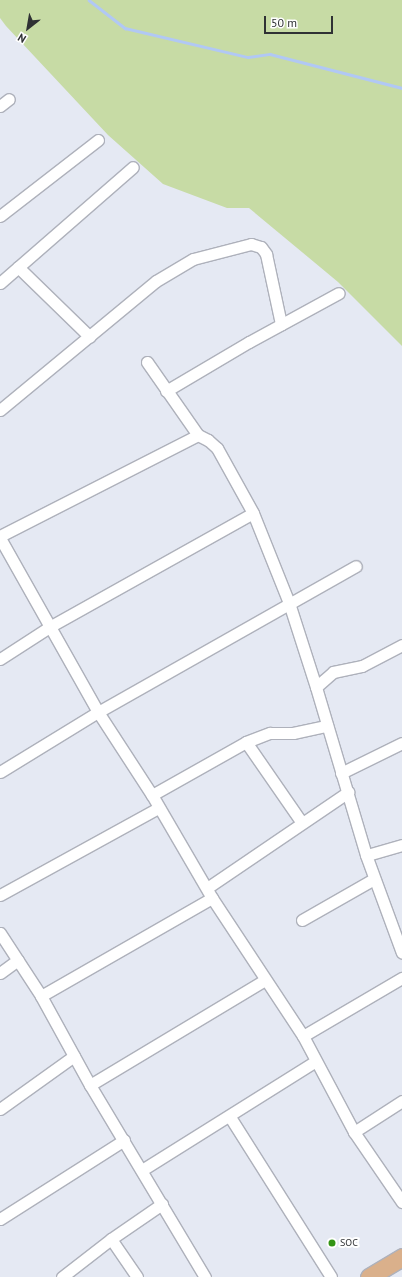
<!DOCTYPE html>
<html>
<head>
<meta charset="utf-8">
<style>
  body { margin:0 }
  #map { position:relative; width:402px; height:1277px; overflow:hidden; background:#e5e9f3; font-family:"PT Sans",sans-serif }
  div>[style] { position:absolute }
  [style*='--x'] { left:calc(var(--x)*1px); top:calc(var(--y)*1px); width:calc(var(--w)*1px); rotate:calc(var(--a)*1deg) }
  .green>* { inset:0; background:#c7dba5 }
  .stream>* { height:2.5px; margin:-1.25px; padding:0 1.25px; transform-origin:1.25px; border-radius:1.25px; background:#b1c8f4 }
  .roads { filter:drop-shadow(1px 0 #aeb1bb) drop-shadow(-1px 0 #aeb1bb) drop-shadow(0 1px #aeb1bb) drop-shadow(0 -1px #aeb1bb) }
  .minor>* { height:11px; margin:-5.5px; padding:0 5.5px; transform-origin:5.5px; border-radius:5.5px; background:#fff }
  .primary>* { height:17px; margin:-8.5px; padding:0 8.5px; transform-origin:8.5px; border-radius:8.5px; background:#dab08b }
  .dots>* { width:11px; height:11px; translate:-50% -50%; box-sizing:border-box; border:2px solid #fff; border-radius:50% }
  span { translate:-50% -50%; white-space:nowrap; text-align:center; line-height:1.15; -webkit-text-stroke:4px #fff; paint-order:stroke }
  .poi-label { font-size:10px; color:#2f3134 }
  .left { translate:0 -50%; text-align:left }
  .north { position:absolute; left:8px; top:8px; width:40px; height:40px; -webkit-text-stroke:3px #fff; paint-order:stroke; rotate:211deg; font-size:11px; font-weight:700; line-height:16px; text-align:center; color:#2f3134 }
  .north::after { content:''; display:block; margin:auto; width:14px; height:18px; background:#2f3134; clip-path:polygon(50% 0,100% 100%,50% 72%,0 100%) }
  .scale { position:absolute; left:264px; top:16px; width:69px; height:18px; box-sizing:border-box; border:2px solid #2f3134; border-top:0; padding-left:5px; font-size:12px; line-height:14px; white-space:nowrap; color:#2f3134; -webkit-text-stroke:3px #fff; paint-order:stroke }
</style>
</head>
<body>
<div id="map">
  <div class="green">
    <div style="clip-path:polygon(0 0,402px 0,402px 346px,338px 282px,249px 208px,227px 208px,163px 184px,108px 135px,6px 26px,0 18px)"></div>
  </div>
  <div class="stream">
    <div style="--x:89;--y:0;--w:46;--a:37.9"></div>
    <div style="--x:125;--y:28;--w:126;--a:13.3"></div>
    <div style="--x:248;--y:57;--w:22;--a:-8"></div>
    <div style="--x:270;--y:54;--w:136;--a:14.4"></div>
  </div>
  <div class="roads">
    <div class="minor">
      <div style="--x:0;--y:106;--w:11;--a:-38"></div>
      <div style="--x:0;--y:216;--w:124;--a:-37.8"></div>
      <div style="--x:18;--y:267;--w:100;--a:44.2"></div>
      <div style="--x:0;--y:283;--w:176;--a:-41.1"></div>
      <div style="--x:147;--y:362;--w:89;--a:55.1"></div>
      <div style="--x:166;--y:391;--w:96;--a:-30.6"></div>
      <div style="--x:249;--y:342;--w:102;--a:-28.6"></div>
      <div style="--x:0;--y:410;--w:202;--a:-39.6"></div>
      <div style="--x:156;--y:281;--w:43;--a:-30.7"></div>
      <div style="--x:193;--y:259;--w:60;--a:-14.5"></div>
      <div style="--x:251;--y:244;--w:10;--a:17"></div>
      <div style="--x:261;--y:247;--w:9;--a:54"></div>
      <div style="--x:266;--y:254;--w:72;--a:77.9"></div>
      <div style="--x:0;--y:536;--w:222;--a:-27"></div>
      <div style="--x:198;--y:435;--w:11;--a:27"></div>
      <div style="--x:208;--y:440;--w:12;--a:42"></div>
      <div style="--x:217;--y:448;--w:74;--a:61"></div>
      <div style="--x:253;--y:513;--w:97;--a:68.2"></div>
      <div style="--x:289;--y:603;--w:88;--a:72.2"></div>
      <div style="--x:0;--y:538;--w:200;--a:60.6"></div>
      <div style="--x:98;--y:712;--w:99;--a:57"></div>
      <div style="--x:152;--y:795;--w:119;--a:59.8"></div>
      <div style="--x:212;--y:898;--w:165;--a:56.6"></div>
      <div style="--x:303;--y:1036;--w:109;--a:62"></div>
      <div style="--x:354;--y:1132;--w:85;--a:55.6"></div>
      <div style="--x:0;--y:659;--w:61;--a:-32.9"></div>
      <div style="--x:51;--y:626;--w:231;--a:-29.2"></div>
      <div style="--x:246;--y:742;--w:98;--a:55.3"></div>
      <div style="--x:0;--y:772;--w:115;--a:-31.5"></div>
      <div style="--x:98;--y:712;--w:296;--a:-29.5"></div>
      <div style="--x:341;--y:773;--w:68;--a:-26.2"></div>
      <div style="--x:152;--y:795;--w:108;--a:-29.4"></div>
      <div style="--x:246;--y:742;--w:26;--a:-21"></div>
      <div style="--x:270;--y:733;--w:23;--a:0"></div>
      <div style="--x:293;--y:733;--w:35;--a:-12"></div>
      <div style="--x:402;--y:845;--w:37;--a:164"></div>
      <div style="--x:366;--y:855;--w:104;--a:69.8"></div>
      <div style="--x:366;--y:855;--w:175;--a:-106.6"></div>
      <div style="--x:316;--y:687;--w:23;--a:-41"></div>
      <div style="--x:333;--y:672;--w:30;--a:-12"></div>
      <div style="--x:362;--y:666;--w:45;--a:-27.7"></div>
      <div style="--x:207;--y:888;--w:171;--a:-34.2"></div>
      <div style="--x:0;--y:895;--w:180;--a:-28.8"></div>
      <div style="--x:302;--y:920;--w:83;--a:-29.7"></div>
      <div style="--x:0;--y:933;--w:75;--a:56.9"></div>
      <div style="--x:41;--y:996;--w:102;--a:61.2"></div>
      <div style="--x:90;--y:1085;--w:224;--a:59.1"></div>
      <div style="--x:0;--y:973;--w:22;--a:-36"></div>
      <div style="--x:41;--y:996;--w:197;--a:-29.8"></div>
      <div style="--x:303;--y:1036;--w:115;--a:-30.4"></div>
      <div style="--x:90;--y:1085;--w:204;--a:-31"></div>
      <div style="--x:0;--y:1109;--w:91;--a:-35.6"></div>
      <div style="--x:230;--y:1117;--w:189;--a:57.7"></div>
      <div style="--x:354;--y:1132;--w:57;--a:-32.9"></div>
      <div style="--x:142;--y:1170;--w:205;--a:-32.1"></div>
      <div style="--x:0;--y:1219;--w:147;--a:-32.5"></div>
      <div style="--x:111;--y:1239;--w:62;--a:-34.5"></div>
      <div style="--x:62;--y:1277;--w:62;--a:-37.8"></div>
      <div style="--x:111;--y:1239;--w:46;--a:55.6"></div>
    </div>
    <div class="primary">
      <div style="--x:369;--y:1277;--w:39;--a:-31"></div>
    </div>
  </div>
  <div class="dots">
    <div style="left:332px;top:1243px;background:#339414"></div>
  </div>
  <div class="poi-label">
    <span class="left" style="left:340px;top:1243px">SOC</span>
  </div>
  <div class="north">N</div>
  <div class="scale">50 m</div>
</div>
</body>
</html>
